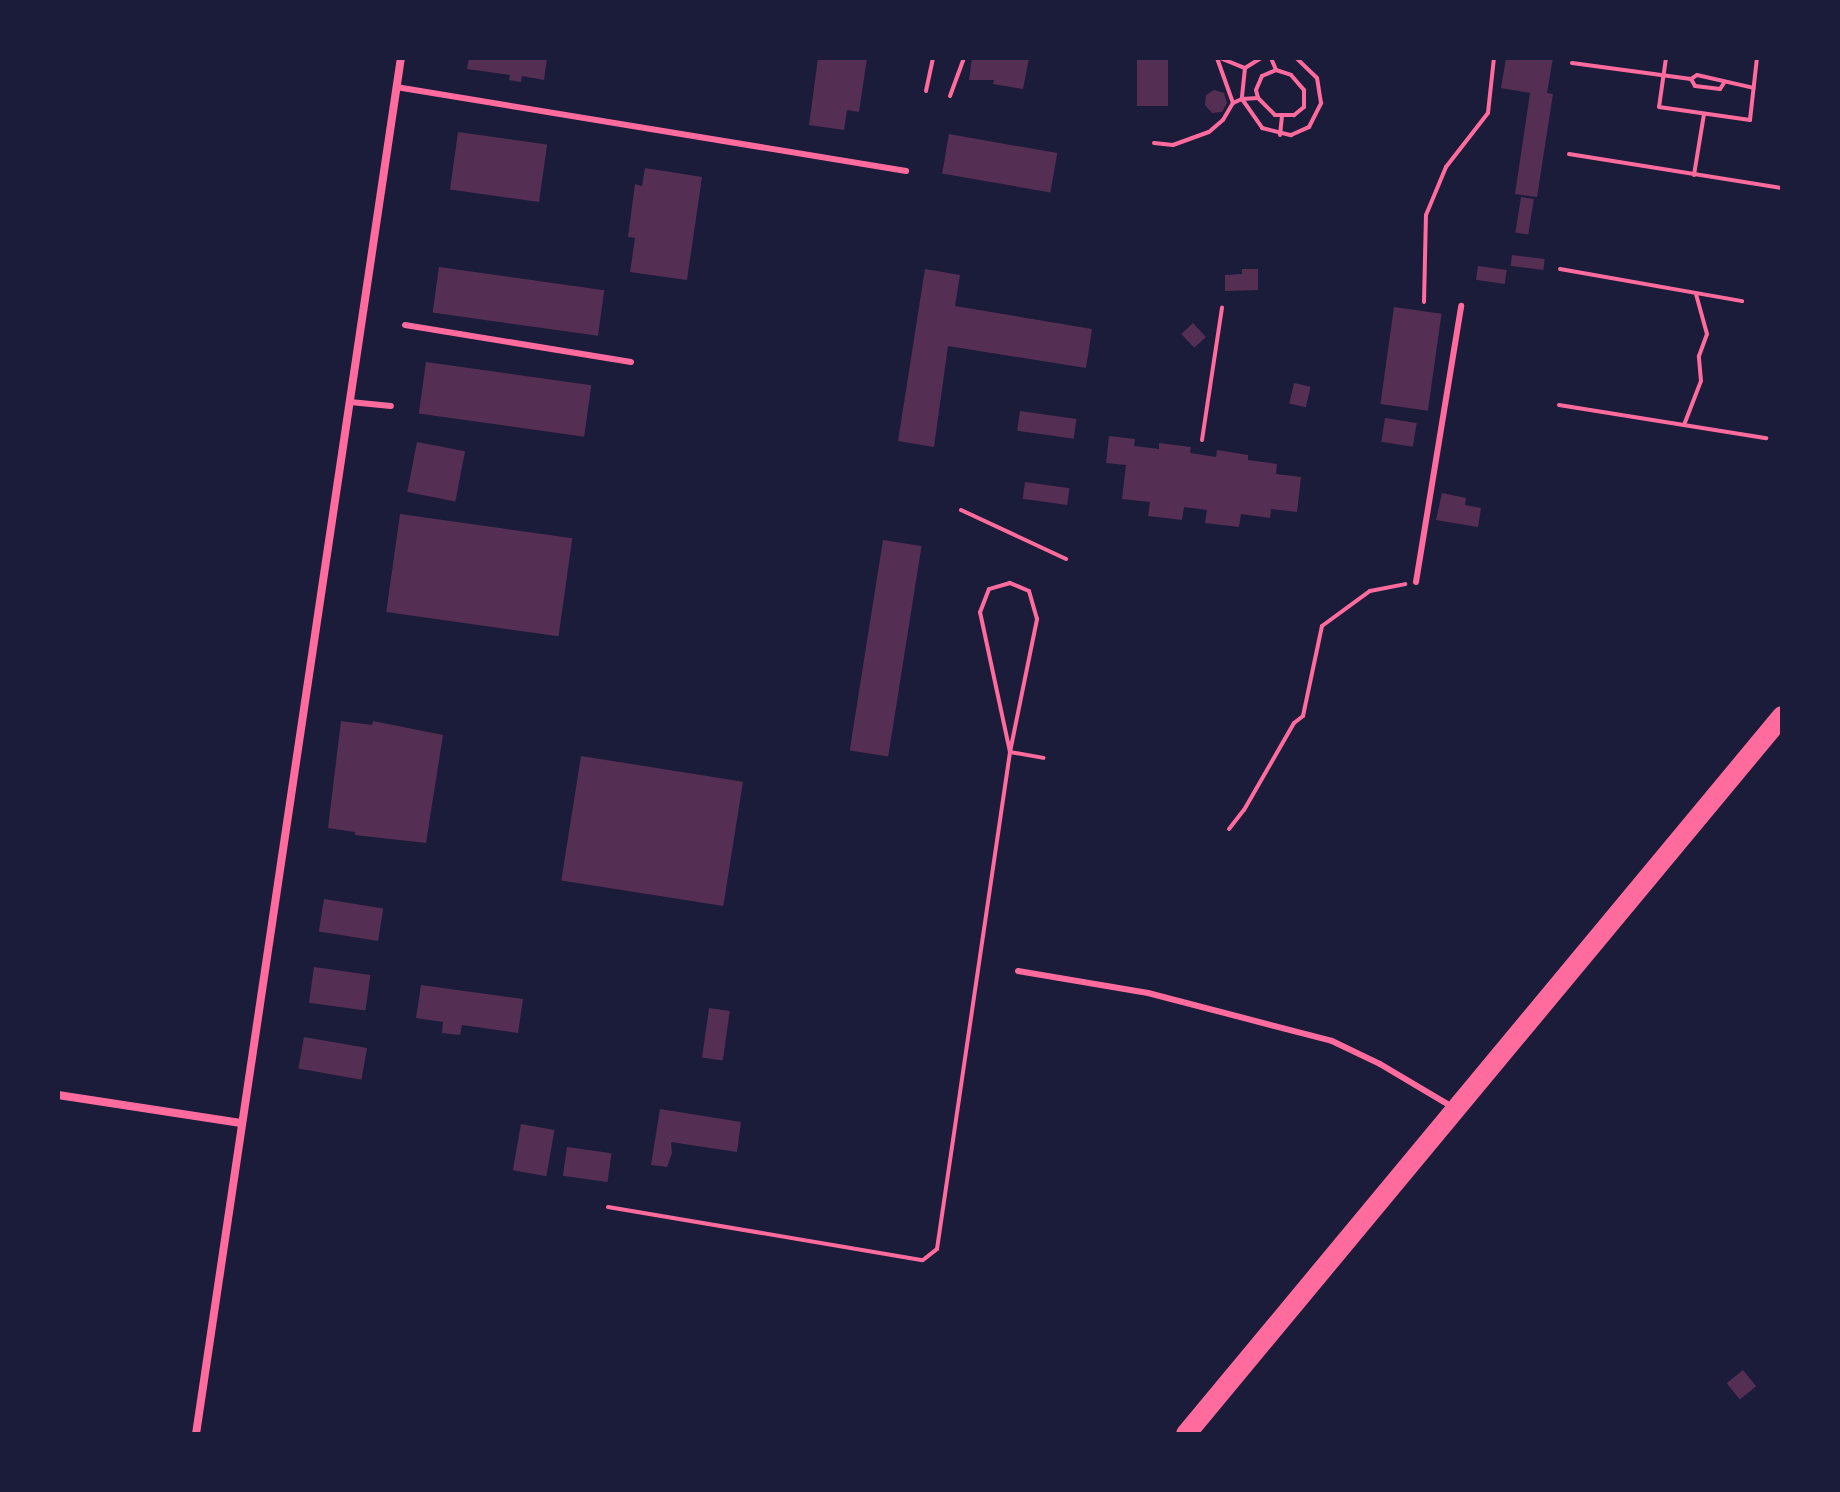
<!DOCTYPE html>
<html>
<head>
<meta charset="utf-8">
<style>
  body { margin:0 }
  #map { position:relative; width:1840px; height:1492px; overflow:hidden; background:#1b1b3a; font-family:"PT Sans Narrow",sans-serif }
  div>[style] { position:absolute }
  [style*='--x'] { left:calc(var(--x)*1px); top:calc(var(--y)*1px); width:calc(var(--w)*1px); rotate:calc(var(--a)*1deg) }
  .building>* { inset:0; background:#542f53; transform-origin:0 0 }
  .path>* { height:4px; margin:-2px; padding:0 2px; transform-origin:2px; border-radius:2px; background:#ff6b9d }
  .service>* { height:6px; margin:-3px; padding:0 3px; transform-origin:3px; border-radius:3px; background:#ff6b9d }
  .minor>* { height:8px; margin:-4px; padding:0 4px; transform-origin:4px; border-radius:4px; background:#ff6b9d }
  .primary>* { height:20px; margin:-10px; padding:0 10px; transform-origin:10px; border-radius:10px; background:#ff6b9d }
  span { translate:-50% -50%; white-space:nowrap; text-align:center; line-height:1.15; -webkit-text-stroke:6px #1b1b3a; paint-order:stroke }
  .frame { position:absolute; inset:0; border:60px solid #1b1b3a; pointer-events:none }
</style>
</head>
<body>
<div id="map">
  <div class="building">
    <div style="clip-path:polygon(469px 58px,547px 58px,544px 80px,522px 76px,521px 82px,509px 80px,510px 75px,467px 69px)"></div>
    <div style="clip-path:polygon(818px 58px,867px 58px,859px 112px,847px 110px,844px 130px,809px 125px)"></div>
    <div style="clip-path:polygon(972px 58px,1029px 58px,1023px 89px,993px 84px,994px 80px,969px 80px)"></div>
    <div style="left:1137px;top:58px;width:31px;height:48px"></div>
    <div style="clip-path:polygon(1506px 58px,1553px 58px,1547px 93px,1553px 94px,1537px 197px,1515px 194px,1530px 93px,1501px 88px)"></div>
    <div style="clip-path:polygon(1214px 90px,1224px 93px,1227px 103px,1222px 112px,1212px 113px,1205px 105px,1206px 95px)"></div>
    <div style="left:458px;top:132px;width:90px;height:58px;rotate:8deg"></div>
    <div style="left:949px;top:134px;width:110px;height:40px;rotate:10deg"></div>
    <div style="clip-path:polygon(645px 168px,702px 177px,687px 280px,630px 272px,635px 238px,628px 237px,635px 184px,642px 186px)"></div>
    <div style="left:1521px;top:197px;width:13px;height:36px;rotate:9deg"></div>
    <div style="left:1512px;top:255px;width:33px;height:11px;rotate:7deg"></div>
    <div style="left:1478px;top:266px;width:29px;height:14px;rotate:8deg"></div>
    <div style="left:439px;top:267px;width:167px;height:46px;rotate:8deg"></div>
    <div style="clip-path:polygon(925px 269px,960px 275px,955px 306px,1092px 329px,1086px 368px,948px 346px,934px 447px,898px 441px)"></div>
    <div style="clip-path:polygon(1242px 269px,1258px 269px,1258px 290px,1225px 291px,1225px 275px,1242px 274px)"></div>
    <div style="left:1394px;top:307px;width:48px;height:98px;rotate:8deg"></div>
    <div style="left:1193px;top:323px;width:19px;height:16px;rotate:47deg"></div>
    <div style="left:426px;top:362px;width:167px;height:52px;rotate:8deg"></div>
    <div style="left:1294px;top:383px;width:17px;height:21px;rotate:13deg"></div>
    <div style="left:1020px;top:411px;width:57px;height:20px;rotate:8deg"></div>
    <div style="left:1385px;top:418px;width:32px;height:24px;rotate:9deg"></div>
    <div style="clip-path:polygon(1109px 436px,1135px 439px,1134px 446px,1159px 449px,1159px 443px,1191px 447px,1190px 453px,1216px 457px,1217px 450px,1248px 455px,1248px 460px,1277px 464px,1276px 474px,1301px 477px,1297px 512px,1271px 509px,1270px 518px,1241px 514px,1239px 527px,1205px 523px,1207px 510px,1184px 507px,1182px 520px,1148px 516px,1150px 502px,1122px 499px,1126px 465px,1106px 463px)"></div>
    <div style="left:417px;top:442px;width:49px;height:51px;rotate:11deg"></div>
    <div style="left:1025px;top:482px;width:45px;height:17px;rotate:8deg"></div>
    <div style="clip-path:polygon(1442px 493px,1466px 498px,1465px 505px,1481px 508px,1478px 527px,1436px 520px)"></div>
    <div style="left:400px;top:514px;width:174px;height:99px;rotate:8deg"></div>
    <div style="left:883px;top:540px;width:39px;height:213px;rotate:9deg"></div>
    <div style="clip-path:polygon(341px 721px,372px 725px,373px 721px,443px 735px,426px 843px,355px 835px,355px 832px,328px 828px)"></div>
    <div style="left:581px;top:756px;width:164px;height:126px;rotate:9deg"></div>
    <div style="left:324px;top:899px;width:60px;height:33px;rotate:9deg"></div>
    <div style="left:314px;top:967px;width:57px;height:36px;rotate:8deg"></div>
    <div style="clip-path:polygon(421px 985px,523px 999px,518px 1033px,462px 1025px,460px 1035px,442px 1033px,443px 1022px,416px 1018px)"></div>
    <div style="left:709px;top:1008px;width:21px;height:50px;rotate:8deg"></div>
    <div style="left:304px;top:1037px;width:64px;height:32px;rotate:10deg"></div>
    <div style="clip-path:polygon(660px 1109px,741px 1122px,737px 1152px,671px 1142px,672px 1153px,667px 1167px,651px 1165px)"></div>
    <div style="left:521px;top:1124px;width:34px;height:47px;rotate:10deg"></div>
    <div style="left:567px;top:1147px;width:45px;height:29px;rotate:8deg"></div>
    <div style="left:1743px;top:1370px;width:21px;height:21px;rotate:51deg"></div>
  </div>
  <div class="path">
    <div style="--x:1217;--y:58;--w:48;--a:70.4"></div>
    <div style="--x:1220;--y:58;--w:27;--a:22"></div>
    <div style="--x:1245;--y:68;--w:19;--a:-32"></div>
    <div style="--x:1271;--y:58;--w:13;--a:67"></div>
    <div style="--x:1666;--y:58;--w:49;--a:98.1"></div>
    <div style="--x:1659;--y:107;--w:92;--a:8.1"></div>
    <div style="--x:1750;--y:120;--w:62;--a:-83.6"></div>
    <div style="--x:1572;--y:63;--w:120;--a:7.7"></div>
    <div style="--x:1245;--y:68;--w:31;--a:96"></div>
    <div style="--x:1242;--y:99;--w:16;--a:-4"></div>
    <div style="--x:1276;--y:70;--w:16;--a:18"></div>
    <div style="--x:1291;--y:75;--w:20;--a:49"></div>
    <div style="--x:1304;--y:90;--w:17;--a:90"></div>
    <div style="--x:1304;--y:107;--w:13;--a:141"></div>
    <div style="--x:1294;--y:115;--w:19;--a:180"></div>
    <div style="--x:1275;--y:115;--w:24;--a:-135"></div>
    <div style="--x:1258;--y:98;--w:8;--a:-104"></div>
    <div style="--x:1256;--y:90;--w:15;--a:-67"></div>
    <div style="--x:1262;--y:76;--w:15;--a:-23"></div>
    <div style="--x:1724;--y:83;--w:7;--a:124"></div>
    <div style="--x:1720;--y:89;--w:25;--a:-173"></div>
    <div style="--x:1695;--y:86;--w:8;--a:-120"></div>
    <div style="--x:1691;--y:79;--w:7;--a:-34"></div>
    <div style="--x:1697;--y:75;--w:58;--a:12.8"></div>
    <div style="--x:926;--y:91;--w:34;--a:-78"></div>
    <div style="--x:950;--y:96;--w:40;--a:-69.8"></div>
    <div style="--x:1280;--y:135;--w:20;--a:-84"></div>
    <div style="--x:1154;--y:143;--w:19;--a:6"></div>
    <div style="--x:1173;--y:145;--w:38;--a:-20"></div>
    <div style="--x:1209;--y:132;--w:18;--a:-41"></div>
    <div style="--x:1223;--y:120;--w:20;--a:-60"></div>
    <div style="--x:1233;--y:103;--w:10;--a:-24"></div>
    <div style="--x:1242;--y:99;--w:35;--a:55"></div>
    <div style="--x:1262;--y:128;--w:30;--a:14"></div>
    <div style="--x:1291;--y:135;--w:20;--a:-24"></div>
    <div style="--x:1309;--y:127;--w:27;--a:-63"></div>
    <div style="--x:1321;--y:103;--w:25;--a:-99"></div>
    <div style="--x:1317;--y:78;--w:29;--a:-136"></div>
    <div style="--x:1569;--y:154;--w:216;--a:9.1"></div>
    <div style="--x:1694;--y:175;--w:62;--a:-80.7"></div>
    <div style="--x:1560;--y:269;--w:185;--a:10"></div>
    <div style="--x:1424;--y:302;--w:87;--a:-88.7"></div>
    <div style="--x:1426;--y:215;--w:52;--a:-67.4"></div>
    <div style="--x:1446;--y:167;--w:68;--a:-52.1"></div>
    <div style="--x:1488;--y:113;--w:55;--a:-83.8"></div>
    <div style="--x:1559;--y:405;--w:210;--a:9.1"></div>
    <div style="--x:1684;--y:425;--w:47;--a:-68.9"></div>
    <div style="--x:1701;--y:381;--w:25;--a:-95"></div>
    <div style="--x:1699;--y:356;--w:23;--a:-70"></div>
    <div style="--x:1707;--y:334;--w:41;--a:-105.4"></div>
    <div style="--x:1202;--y:440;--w:134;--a:-81.4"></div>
    <div style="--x:961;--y:510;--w:116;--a:25"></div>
    <div style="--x:1229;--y:829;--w:24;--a:-52"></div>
    <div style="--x:1244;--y:810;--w:100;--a:-60.1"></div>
    <div style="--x:1294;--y:723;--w:11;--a:-38"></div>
    <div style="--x:1303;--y:716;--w:92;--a:-78.1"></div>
    <div style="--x:1322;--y:626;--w:59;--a:-36.1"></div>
    <div style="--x:1370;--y:591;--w:36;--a:-11"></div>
    <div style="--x:608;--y:1207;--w:319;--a:9.6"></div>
    <div style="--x:923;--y:1260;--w:18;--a:-38"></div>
    <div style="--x:937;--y:1249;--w:502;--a:-81.64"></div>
    <div style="--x:1010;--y:752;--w:136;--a:-78.5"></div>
    <div style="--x:1037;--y:619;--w:29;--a:-106"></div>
    <div style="--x:1029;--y:591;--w:21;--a:-157"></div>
    <div style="--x:1010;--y:583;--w:22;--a:164"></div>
    <div style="--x:989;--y:589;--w:25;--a:111"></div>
    <div style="--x:980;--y:612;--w:143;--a:77.9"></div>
    <div style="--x:1010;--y:752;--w:34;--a:10"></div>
  </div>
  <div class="service">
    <div style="--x:396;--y:87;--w:517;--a:9.35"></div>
    <div style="--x:405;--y:325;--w:229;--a:9.3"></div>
    <div style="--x:350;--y:402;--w:41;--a:5.6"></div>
    <div style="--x:1416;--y:582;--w:280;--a:-80.7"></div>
    <div style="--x:1018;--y:971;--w:132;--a:9.6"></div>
    <div style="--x:1148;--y:993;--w:190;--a:14.6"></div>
    <div style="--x:1332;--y:1041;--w:53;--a:25.6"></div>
    <div style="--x:1380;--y:1064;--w:86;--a:30.7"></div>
  </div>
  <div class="minor">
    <div style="--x:58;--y:1095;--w:185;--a:8.7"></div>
    <div style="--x:196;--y:1434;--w:1391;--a:-81.53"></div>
  </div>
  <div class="primary">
    <div style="--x:1186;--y:1434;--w:933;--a:-50.3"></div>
  </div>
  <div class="frame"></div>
</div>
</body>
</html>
